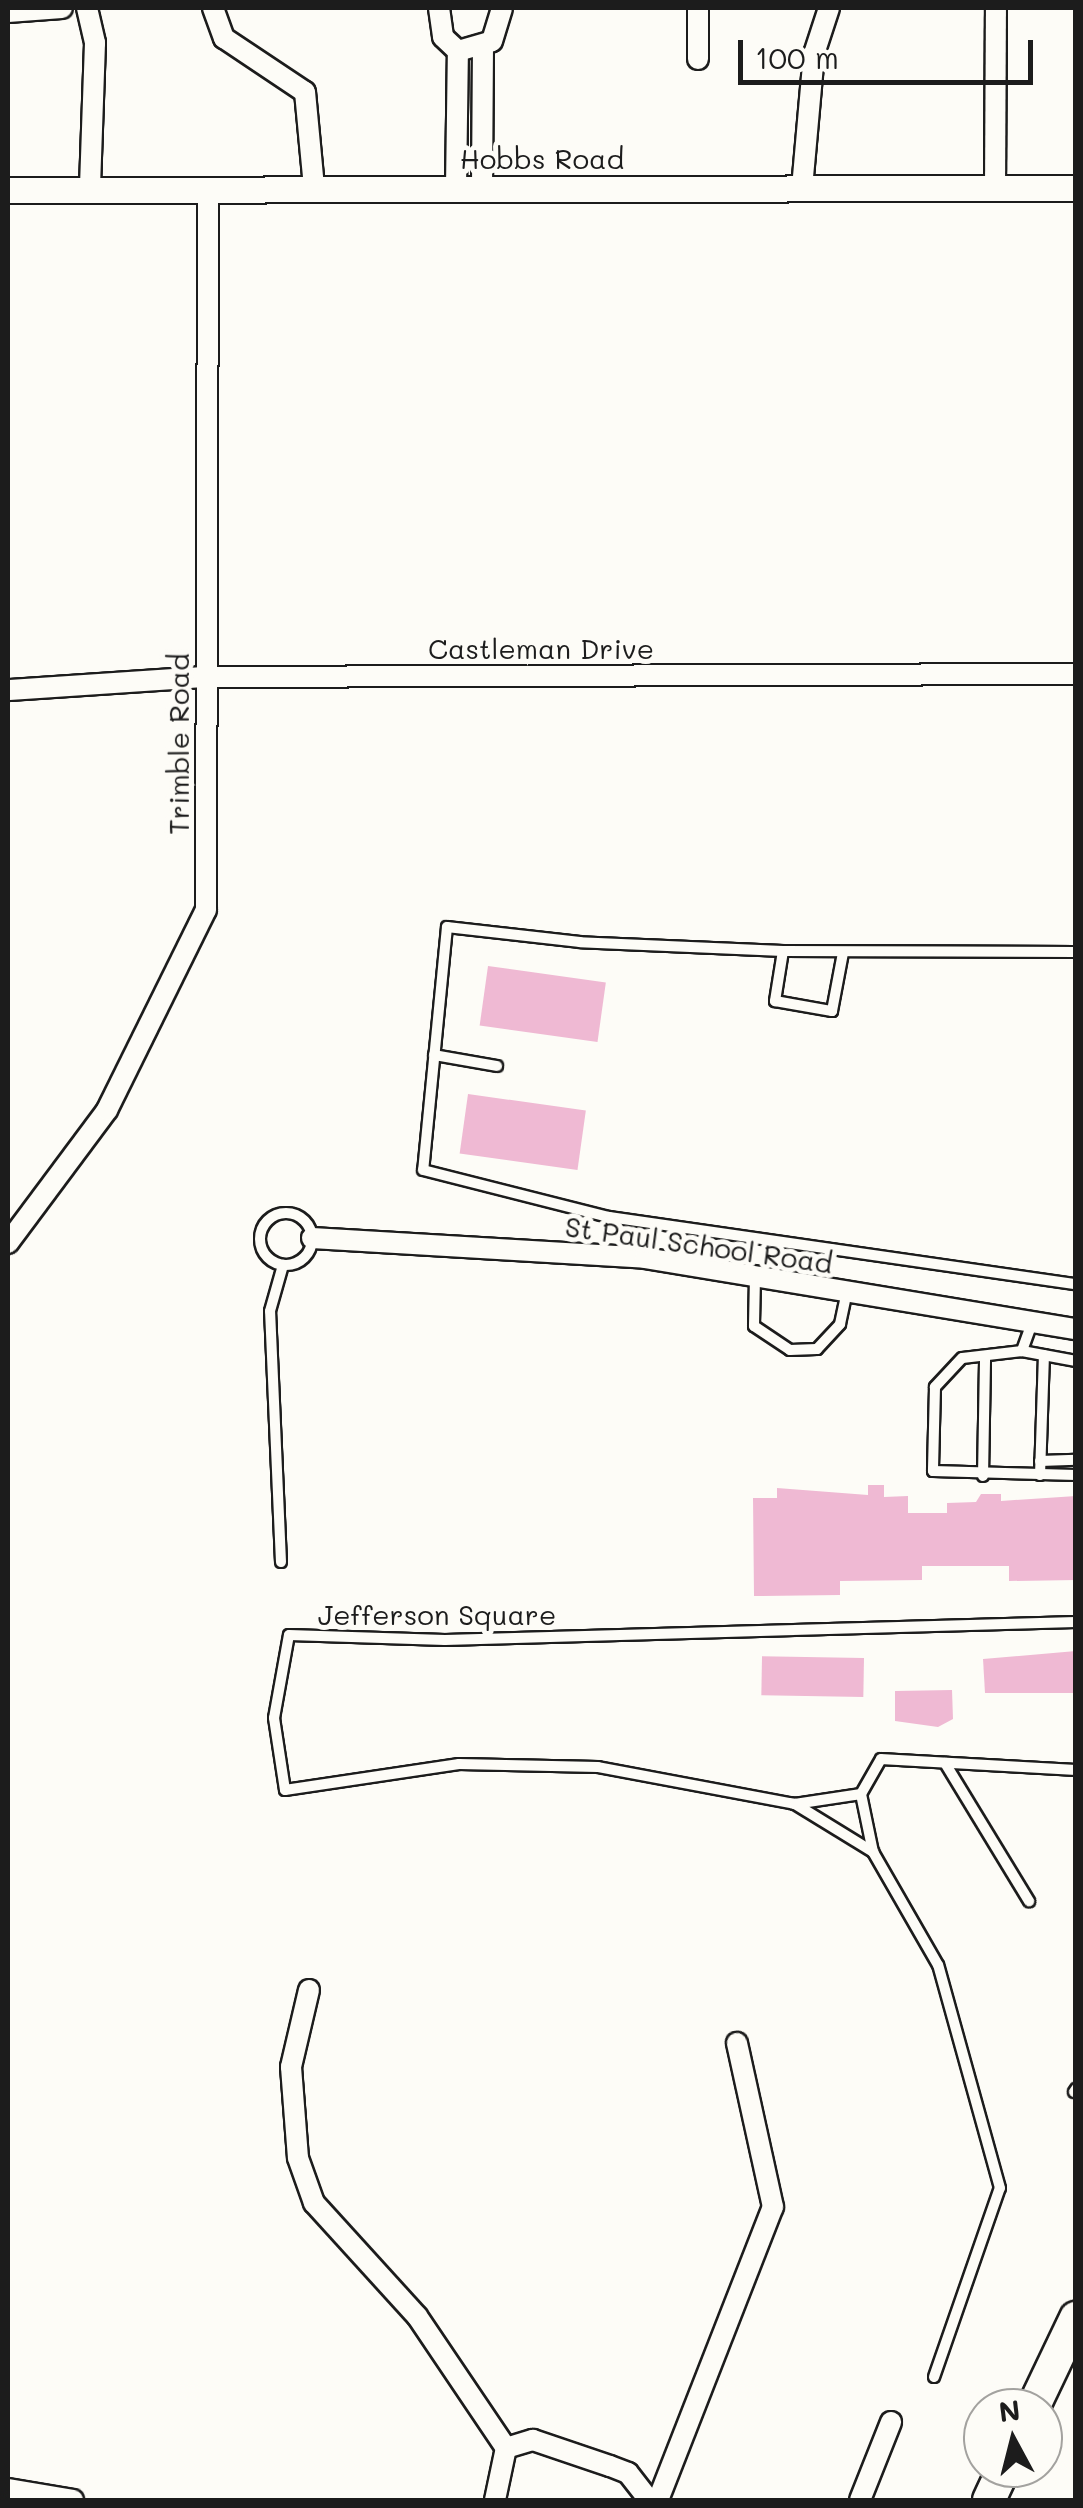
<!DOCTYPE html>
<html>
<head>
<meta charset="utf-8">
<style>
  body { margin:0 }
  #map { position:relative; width:1083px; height:2508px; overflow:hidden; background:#fdfcf7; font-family:Mali,sans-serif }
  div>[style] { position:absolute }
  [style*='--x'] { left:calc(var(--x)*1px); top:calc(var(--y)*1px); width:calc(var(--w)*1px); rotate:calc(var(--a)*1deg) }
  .building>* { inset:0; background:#efb9d3; transform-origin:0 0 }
  .roads { filter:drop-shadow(2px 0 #1c1c1c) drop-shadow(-2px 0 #1c1c1c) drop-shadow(0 2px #1c1c1c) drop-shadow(0 -2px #1c1c1c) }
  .service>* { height:10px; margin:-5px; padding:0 5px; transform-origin:5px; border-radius:5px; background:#fdfcf7 }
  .service>.ring { margin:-5px; padding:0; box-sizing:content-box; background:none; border:10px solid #fdfcf7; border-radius:50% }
  .minor>* { height:20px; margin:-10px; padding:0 10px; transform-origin:10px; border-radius:10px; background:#fdfcf7 }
  .tertiary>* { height:25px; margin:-12.5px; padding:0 12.5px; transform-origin:12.5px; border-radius:12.5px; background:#fdfcf7 }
  .primary>* { height:32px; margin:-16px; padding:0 16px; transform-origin:16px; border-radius:16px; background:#fdfcf7 }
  span { translate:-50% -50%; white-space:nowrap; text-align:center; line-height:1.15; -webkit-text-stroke:10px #fdfcf7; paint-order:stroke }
  .street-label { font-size:28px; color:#1c1c1c }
  .frame { position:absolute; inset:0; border:10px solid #1c1c1c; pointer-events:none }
  .north { position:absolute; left:963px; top:2388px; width:100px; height:100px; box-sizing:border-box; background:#fdfcf7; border:2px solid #a3a29f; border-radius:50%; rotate:353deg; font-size:28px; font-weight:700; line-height:40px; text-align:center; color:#1c1c1c }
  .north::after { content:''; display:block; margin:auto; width:35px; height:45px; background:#1c1c1c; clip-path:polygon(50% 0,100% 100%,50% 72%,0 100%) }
  .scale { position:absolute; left:738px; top:40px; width:295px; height:45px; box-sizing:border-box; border:5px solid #1c1c1c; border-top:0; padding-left:12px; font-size:30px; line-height:35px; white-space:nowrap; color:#1c1c1c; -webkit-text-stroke:8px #fdfcf7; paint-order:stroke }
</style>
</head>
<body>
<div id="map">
  <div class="building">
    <div style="left:488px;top:966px;width:119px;height:60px;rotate:8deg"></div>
    <div style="left:468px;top:1094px;width:119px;height:60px;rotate:8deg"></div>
    <div style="clip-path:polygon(868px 1485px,884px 1485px,884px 1497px,908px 1496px,908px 1513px,947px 1513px,947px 1503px,976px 1502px,981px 1494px,1001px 1494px,1001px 1501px,1076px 1496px,1076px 1580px,1009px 1581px,1009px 1566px,922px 1566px,922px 1580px,840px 1581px,840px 1595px,754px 1596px,753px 1498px,777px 1498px,777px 1488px,868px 1495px)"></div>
    <div style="clip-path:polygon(1076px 1651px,1076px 1693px,985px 1693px,983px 1659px)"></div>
    <div style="left:864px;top:1658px;width:39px;height:102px;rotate:91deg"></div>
    <div style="clip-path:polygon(952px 1690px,953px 1719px,938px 1727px,895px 1721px,895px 1691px)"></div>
  </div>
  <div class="roads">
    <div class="service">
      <div style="--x:783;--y:951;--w:51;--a:99.1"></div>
      <div style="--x:775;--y:1001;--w:58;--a:10"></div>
      <div style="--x:832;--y:1011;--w:59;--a:-79.3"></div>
      <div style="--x:1076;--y:952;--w:293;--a:-179.8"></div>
      <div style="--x:783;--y:951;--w:203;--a:-177.5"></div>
      <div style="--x:580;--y:942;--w:134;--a:-173.6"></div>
      <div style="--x:447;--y:927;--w:244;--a:95.6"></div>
      <div style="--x:423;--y:1170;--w:192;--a:14.2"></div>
      <div style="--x:609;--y:1217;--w:472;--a:8.2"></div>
      <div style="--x:434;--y:1055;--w:64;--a:9.9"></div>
      <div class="ring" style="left:260px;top:1213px;width:42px;height:42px"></div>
      <div style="--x:755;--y:1277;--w:49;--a:91.2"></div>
      <div style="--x:754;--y:1326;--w:43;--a:33.7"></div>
      <div style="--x:790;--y:1350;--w:27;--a:-2"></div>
      <div style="--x:817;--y:1349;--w:34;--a:-47"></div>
      <div style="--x:840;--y:1324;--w:33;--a:-78"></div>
      <div style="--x:1032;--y:1323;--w:30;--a:110"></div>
      <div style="--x:1022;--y:1351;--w:60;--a:173.3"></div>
      <div style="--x:962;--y:1358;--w:40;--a:133"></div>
      <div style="--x:935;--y:1387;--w:84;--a:91.4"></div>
      <div style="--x:933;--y:1471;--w:143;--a:1.6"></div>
      <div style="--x:1022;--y:1351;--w:55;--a:10.5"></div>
      <div style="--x:1040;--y:1461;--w:36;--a:-2"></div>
      <div style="--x:1040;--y:1475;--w:120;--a:-88.1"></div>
      <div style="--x:983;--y:1476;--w:120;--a:-89"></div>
      <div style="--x:281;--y:1562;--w:251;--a:-92.5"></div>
      <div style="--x:270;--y:1311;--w:48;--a:-74.2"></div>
      <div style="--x:945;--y:1763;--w:162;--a:58.7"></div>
      <div style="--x:861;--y:1794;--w:67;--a:171.4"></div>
      <div style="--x:795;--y:1804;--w:200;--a:-169.4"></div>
      <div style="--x:598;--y:1767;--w:139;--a:-178.8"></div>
      <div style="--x:459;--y:1764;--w:176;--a:171.5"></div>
      <div style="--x:285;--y:1790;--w:73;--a:-98.7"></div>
      <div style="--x:274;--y:1718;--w:84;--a:-79.8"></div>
      <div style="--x:289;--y:1635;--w:156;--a:1.8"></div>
      <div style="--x:445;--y:1640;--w:631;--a:-1.63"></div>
      <div style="--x:795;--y:1804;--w:92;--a:31.6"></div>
      <div style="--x:1074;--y:2092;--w:4;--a:-56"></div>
      <div style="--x:934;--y:2377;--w:200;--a:-70.8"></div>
      <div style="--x:1000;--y:2188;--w:231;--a:-105.5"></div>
      <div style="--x:938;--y:1965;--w:130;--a:-119.9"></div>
      <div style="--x:873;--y:1852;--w:59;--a:-101.7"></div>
      <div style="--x:861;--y:1794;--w:40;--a:-60.3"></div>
      <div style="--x:881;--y:1759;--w:195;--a:3.2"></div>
    </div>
    <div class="minor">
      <div style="--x:87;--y:8;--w:36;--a:77"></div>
      <div style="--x:95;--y:43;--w:146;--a:92"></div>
      <div style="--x:213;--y:8;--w:32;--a:70"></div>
      <div style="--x:224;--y:38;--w:97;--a:33.7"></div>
      <div style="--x:305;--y:92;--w:96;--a:84.6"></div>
      <div style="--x:439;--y:8;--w:29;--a:82"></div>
      <div style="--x:443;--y:37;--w:21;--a:43"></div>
      <div style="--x:458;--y:51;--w:35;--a:-16"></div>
      <div style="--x:492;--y:41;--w:34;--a:-73"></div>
      <div style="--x:8;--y:12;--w:54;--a:-4.2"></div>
      <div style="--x:698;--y:59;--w:51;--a:-90"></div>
      <div style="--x:456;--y:188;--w:137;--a:-89.2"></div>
      <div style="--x:482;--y:188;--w:138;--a:-89.6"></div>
      <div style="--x:802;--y:188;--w:135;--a:-84.9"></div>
      <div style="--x:814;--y:54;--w:48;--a:-71.9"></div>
      <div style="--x:995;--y:190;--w:182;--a:-89.7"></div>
      <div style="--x:8;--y:690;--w:197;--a:-3.8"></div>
      <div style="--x:205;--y:677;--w:871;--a:-0.2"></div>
      <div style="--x:312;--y:1238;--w:334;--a:3.4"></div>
      <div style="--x:645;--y:1258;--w:437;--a:9.4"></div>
      <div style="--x:8;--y:1243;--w:166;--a:-53.3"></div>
      <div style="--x:107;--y:1110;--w:223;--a:-63.7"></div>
      <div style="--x:206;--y:910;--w:722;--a:-89.84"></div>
      <div style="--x:309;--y:1990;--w:79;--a:103.2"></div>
      <div style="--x:291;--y:2067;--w:91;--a:85.6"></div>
      <div style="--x:298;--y:2158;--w:48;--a:70.4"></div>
      <div style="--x:314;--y:2203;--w:153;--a:47.7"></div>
      <div style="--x:417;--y:2316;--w:159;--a:56"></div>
      <div style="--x:506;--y:2448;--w:28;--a:-17"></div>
      <div style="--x:533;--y:2440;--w:81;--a:18.7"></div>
      <div style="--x:610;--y:2466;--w:19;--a:21"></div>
      <div style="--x:628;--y:2473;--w:34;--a:52"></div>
      <div style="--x:8;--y:2489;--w:66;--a:9.6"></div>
      <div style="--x:495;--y:2500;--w:53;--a:-78.1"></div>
      <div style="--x:658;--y:2500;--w:315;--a:-68.6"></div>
      <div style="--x:773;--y:2207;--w:168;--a:-102.4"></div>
      <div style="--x:860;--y:2500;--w:84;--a:-68.3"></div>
    </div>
    <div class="tertiary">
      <div style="--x:8;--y:190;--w:1068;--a:-0.11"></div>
    </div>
    <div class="primary">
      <div style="--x:1033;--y:2408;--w:100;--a:-64.5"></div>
      <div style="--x:989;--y:2500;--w:35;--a:-65"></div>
    </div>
  </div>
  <div class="street-label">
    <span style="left:542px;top:158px">Hobbs Road</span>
    <span style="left:541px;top:648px">Castleman Drive</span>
    <span style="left:178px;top:744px;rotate:-90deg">Trimble Road</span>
    <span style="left:699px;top:1244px;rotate:8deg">St Paul School Road</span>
    <span style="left:437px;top:1614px">Jefferson Square</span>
  </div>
  <div class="frame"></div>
  <div class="north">N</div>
  <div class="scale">100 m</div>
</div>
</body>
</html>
